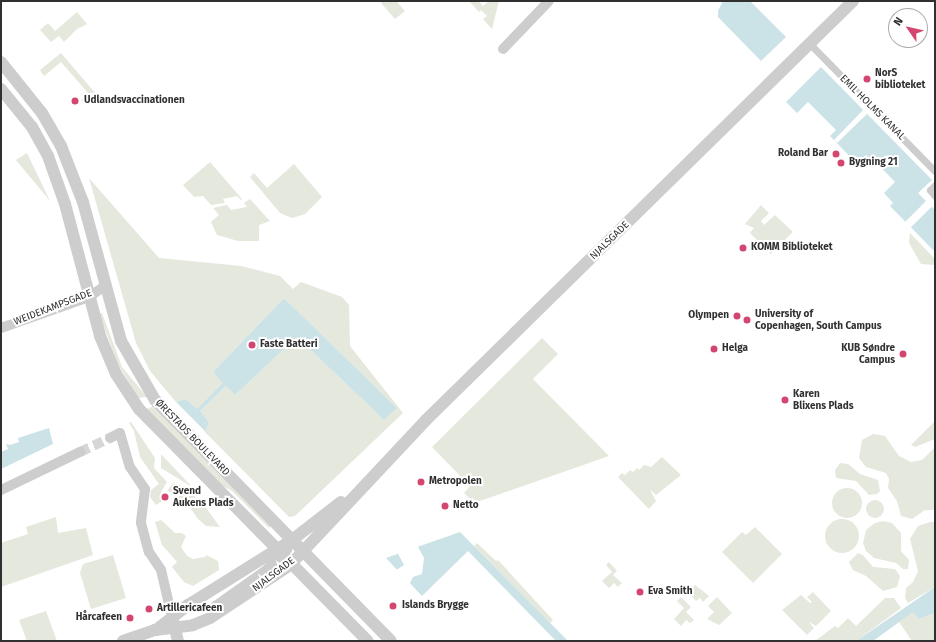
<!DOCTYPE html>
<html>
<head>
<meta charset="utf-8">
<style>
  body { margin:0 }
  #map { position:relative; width:936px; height:642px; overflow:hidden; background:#fff; font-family:"Fira Sans",sans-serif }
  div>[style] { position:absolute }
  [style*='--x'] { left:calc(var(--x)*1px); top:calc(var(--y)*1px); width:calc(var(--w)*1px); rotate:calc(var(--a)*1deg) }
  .green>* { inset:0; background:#e5e8dc }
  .round { border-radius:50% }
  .water>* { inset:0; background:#cbe2e7 }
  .pier>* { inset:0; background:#fff; transform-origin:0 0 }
  .minor-tunnel>* { height:10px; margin-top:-5px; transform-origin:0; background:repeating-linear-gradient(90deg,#d6d6d6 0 10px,transparent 0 15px) }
  .pedestrian>* { height:7px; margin:-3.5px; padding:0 3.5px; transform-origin:3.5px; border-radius:3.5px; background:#cdcdcd }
  .minor>* { height:10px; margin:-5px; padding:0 5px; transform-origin:5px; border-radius:5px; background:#cdcdcd }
  .tertiary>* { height:12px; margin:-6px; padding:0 6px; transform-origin:6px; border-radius:6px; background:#cdcdcd }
  .dots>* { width:11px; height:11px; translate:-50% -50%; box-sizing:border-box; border:2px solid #fff; border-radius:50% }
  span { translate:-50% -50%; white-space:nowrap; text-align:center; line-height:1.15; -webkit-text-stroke:4px #fff; paint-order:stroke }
  .poi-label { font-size:10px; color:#303030; font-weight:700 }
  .left { translate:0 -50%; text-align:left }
  .right { translate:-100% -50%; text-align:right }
  .street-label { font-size:10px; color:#303030 }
  .frame { position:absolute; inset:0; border:2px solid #303030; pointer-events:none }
  .north { position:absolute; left:888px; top:8px; width:40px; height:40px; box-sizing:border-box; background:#fff; border:1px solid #acacac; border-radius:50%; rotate:304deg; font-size:11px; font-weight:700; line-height:16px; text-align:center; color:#303030 }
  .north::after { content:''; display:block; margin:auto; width:14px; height:18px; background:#d24670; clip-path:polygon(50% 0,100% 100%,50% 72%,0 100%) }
</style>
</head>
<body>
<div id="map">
  <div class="green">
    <div style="clip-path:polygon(384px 1px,396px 1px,405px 11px,395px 19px,381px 3px)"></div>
    <div style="clip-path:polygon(469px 1px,479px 1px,483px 6px,489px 1px,499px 1px,492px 29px,483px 19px,487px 16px,481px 10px,479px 12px)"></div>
    <div style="clip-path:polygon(77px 12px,87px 24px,77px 29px,64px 42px,59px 36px,51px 42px,40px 30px,48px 23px,55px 31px)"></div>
    <div style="clip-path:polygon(61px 53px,97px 95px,85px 105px,81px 100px,88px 93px,61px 62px,44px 76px,40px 70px)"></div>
    <div style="clip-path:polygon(27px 153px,50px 201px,16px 160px)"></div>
    <div style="clip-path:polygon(210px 162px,242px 199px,241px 200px,237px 196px,223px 199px,225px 203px,211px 205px,203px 196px,194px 197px,183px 185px)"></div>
    <div style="clip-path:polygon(294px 164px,322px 197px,305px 214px,292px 218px,280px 213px,250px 177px,254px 173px,267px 188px)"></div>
    <div style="clip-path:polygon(89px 178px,159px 258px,241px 266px,280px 276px,293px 289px,301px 282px,342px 297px,349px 305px,350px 346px,403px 413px,295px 516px,289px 517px,204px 431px,209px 422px,200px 411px,226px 386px,235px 395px,297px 337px,384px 420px,397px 408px,284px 298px,213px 372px,224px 383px,197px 409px,186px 399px,176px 402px,150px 371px,136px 343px)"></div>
    <div style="clip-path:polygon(250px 199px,270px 221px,259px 225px,259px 241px,238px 241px,217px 235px,211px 222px,219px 215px,213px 208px,227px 205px,231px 210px,247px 207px,244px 203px)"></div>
    <div style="clip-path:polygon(761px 205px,769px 213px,761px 221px,764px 225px,775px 215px,793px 232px,771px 254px,750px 233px,754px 228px,745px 224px)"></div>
    <div style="clip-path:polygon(910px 233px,935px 259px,935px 265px,921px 264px,909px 243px)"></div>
    <div style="clip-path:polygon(102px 313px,122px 367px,147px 397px,138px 398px,118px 364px,99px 314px)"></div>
    <div style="clip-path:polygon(542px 338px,558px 354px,533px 379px,609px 456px,474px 503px,464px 493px,470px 486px,432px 447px)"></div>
    <div style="clip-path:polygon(153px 406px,271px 526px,269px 528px,232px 491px,218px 483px,147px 409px)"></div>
    <div style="clip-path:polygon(935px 421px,935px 439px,915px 447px,911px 445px)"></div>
    <div style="clip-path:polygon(131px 422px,155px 458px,154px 468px,167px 482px,161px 492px,162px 501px,156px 505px,150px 497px,151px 490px,159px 484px,140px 457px,134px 431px,129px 423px)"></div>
    <div style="clip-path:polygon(873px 434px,885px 436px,899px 456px,911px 462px,922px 460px,935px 447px,935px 510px,925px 510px,912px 519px,901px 516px,897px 501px,888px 488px,889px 479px,886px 473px,866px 467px,859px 458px,862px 440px)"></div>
    <div style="clip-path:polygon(161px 454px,192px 487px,161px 468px)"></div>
    <div style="clip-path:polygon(662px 457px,681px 475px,656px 495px,650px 490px,656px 501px,649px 509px,618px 477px,622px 473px,625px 475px,630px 470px,633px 472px,637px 468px,639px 470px,644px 465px,651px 467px)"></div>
    <div style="clip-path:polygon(840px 463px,848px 464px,860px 474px,878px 480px,880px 491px,877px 494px,869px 495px,856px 481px,836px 478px,835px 470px)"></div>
    <div style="clip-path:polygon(173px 483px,184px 487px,200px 501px,196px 503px,184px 500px,178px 502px,177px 494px,167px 491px)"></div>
    <div class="round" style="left:832px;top:488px;width:30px;height:30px"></div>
    <div class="round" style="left:866px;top:500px;width:18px;height:18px"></div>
    <div style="clip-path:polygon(192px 506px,206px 508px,220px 527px,206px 526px,197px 518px,190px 507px)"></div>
    <div style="clip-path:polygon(56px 517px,58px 533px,86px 528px,93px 555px,1px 587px,1px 543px,28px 534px,26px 527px)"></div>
    <div class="round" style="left:825px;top:519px;width:34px;height:34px"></div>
    <div style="clip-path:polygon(161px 520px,175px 533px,182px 533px,186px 536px,181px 547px,187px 556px,193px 559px,205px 557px,206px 555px,218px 561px,219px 570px,193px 586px,184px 582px,172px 567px,177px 562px,162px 545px,155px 522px)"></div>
    <div style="clip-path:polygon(883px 521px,892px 523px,901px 533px,901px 551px,909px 560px,908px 569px,903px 569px,896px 563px,874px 558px,866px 551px,863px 543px,866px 530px,875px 523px)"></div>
    <div style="clip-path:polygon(930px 522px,935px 522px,935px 587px,908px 603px,905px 598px,906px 588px,913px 582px,918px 571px,910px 539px,918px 526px)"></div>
    <div style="clip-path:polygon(755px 527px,782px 554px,753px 583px,722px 552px,742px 532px,746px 535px)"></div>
    <div style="clip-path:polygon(477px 543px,496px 561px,498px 560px,553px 620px,550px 623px,474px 546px)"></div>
    <div style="clip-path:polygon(858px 553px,863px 555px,873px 567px,895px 569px,900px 576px,897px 587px,883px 591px,866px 576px,853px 570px,849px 562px)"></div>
    <div style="clip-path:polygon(113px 555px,126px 598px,91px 609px,80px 573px,83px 564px)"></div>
    <div style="clip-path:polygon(609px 562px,617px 571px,613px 575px,622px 583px,618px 587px,614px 583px,609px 588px,602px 581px,612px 572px,606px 565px)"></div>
    <div style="clip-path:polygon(695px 585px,709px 596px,703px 602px,700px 598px,696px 601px,688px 592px)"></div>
    <div style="clip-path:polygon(813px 592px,831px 611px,816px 626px,809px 622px,814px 628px,807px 635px,782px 610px,801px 595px,810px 603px,812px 602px,807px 597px)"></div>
    <div style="clip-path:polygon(681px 597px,691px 607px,686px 612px,694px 620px,690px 623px,686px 620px,681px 626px,674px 619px,684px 608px,677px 601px)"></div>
    <div style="clip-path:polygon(717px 597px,732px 613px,719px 625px,707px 619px,714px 612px,708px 606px)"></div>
    <div style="clip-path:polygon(885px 598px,894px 598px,901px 608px,856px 641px,815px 641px,835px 626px,838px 628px,848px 618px,856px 626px)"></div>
    <div style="clip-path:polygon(46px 611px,57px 641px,27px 641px,19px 620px)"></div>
    <div style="clip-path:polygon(913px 611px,919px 619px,935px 613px,935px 641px,912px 641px,899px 622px)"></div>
  </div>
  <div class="water">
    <div style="clip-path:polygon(723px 1px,750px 1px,786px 37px,761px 61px,718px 17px,718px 11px)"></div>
    <div style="clip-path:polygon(821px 67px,932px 180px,918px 193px,935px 210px,935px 252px,890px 206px,893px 203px,884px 193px,895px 182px,872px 158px,861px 168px,830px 136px,836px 130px,808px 102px,797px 113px,786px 102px)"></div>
    <div style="clip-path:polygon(284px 298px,397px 408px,384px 420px,297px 337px,235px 395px,226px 386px,200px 411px,209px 422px,205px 431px,176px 402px,186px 399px,197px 409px,223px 383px,213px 372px)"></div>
    <div style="clip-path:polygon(49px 428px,53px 444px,1px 469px,1px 452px,8px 449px,6px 444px,10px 445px,19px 442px,18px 438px)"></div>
    <div style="clip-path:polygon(460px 532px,568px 641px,556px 641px,468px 551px,422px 596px,386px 558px)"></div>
    <div style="clip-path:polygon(935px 587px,935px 613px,919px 619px,913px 612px,873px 641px,856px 641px)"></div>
  </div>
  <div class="pier">
    <div style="clip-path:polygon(864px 109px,868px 113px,837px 143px,834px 140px)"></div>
    <div style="left:927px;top:200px;width:8px;height:32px;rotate:45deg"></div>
    <div style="clip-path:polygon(417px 545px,424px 558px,422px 574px,413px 577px,409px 585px,395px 571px,404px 565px,397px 552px)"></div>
  </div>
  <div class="minor-tunnel">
    <div style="--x:80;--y:452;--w:33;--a:-25"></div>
  </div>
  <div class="pedestrian">
    <div style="--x:810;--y:44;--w:178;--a:45.5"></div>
    <div style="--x:935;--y:185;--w:7;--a:135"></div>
    <div style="--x:930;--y:190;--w:8;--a:50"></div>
  </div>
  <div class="minor">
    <div style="--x:503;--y:49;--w:66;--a:-46.2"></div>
    <div style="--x:1;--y:328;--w:93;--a:-19.4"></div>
    <div style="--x:89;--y:297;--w:19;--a:-35"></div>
    <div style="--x:110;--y:438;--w:11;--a:-27"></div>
    <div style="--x:120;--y:433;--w:35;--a:74"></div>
    <div style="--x:130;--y:467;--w:27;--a:56"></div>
    <div style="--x:145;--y:489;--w:34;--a:97"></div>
    <div style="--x:141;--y:523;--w:30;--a:75"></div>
    <div style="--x:149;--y:552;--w:22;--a:56"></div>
    <div style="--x:161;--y:570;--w:48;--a:76.8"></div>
    <div style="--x:1;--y:490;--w:88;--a:-25.7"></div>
  </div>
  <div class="tertiary">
    <div style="--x:1;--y:62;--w:65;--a:51.2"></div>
    <div style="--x:42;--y:113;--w:38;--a:60"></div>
    <div style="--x:61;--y:146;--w:60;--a:68.6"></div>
    <div style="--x:83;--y:202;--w:144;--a:74.7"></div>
    <div style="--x:121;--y:341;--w:68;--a:60"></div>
    <div style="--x:155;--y:400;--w:337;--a:45.6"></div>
    <div style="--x:1;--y:89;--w:49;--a:50.8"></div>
    <div style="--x:32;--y:127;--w:33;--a:61"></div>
    <div style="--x:48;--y:156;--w:51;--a:70.5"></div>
    <div style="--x:65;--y:204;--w:137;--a:75.1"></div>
    <div style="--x:100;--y:336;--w:41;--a:67.2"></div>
    <div style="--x:116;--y:374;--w:42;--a:56.7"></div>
    <div style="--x:139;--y:409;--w:326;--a:45.4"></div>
    <div style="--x:216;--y:607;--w:64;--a:-35.4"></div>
    <div style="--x:268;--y:570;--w:28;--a:-49"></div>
    <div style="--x:173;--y:621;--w:21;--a:76"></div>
    <div style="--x:156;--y:630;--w:41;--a:-38"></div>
    <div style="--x:188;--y:605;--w:123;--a:-32"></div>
    <div style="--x:292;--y:540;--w:62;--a:-37.8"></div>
    <div style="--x:123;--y:641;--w:34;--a:-19"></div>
    <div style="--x:155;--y:630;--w:38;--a:-7"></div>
    <div style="--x:193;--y:625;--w:18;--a:-22"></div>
    <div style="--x:210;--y:618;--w:96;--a:-33.5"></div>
    <div style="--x:290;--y:565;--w:199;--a:-46.8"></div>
    <div style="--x:426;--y:420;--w:598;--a:-44.46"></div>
  </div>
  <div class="dots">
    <div style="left:867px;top:79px;background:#d24670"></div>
    <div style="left:75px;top:101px;background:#d24670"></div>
    <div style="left:836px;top:154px;background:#d24670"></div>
    <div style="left:841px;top:163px;background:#d24670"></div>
    <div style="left:743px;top:248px;background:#d24670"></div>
    <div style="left:737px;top:316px;background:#d24670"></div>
    <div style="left:747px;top:320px;background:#d24670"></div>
    <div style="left:252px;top:345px;background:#d24670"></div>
    <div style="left:714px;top:349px;background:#d24670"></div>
    <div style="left:903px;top:354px;background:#d24670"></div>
    <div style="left:785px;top:400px;background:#d24670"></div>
    <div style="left:421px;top:482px;background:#d24670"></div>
    <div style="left:165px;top:497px;background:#d24670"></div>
    <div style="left:445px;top:506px;background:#d24670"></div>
    <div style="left:640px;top:592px;background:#d24670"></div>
    <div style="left:393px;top:606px;background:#d24670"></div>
    <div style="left:149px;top:609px;background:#d24670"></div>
    <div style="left:130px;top:618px;background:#d24670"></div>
  </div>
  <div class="poi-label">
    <span class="left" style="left:875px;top:79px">NorS<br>biblioteket</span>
    <span class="left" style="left:84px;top:101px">Udlandsvaccinationen</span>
    <span class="right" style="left:828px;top:154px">Roland Bar</span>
    <span class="left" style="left:849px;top:163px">Bygning 21</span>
    <span class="left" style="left:751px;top:248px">KOMM Biblioteket</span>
    <span class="left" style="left:755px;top:320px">University of<br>Copenhagen, South Campus</span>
    <span class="right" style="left:729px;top:316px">Olympen</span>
    <span class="left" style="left:260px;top:345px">Faste Batteri</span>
    <span class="right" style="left:895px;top:354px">KUB Søndre<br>Campus</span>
    <span class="left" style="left:722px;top:349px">Helga</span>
    <span class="left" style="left:793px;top:400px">Karen<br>Blixens Plads</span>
    <span class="left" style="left:429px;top:482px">Metropolen</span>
    <span class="left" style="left:173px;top:497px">Svend<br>Aukens Plads</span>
    <span class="left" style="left:453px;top:506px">Netto</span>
    <span class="left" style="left:648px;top:592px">Eva Smith</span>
    <span class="left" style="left:402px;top:606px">Islands Brygge</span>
    <span class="left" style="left:157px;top:609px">Artillericafeen</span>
    <span class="right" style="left:122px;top:618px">Hårcafeen</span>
  </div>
  <div class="street-label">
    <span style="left:872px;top:108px;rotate:45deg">EMIL HOLMS KANAL</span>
    <span style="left:610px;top:241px;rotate:-44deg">NJALSGADE</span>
    <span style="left:53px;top:308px;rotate:-21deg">WEIDEKAMPSGADE</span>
    <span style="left:192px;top:438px;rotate:46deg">ØRESTADS BOULEVARD</span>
    <span style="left:274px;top:575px;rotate:-37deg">NJALSGADE</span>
  </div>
  <div class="frame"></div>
  <div class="north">N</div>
</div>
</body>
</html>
